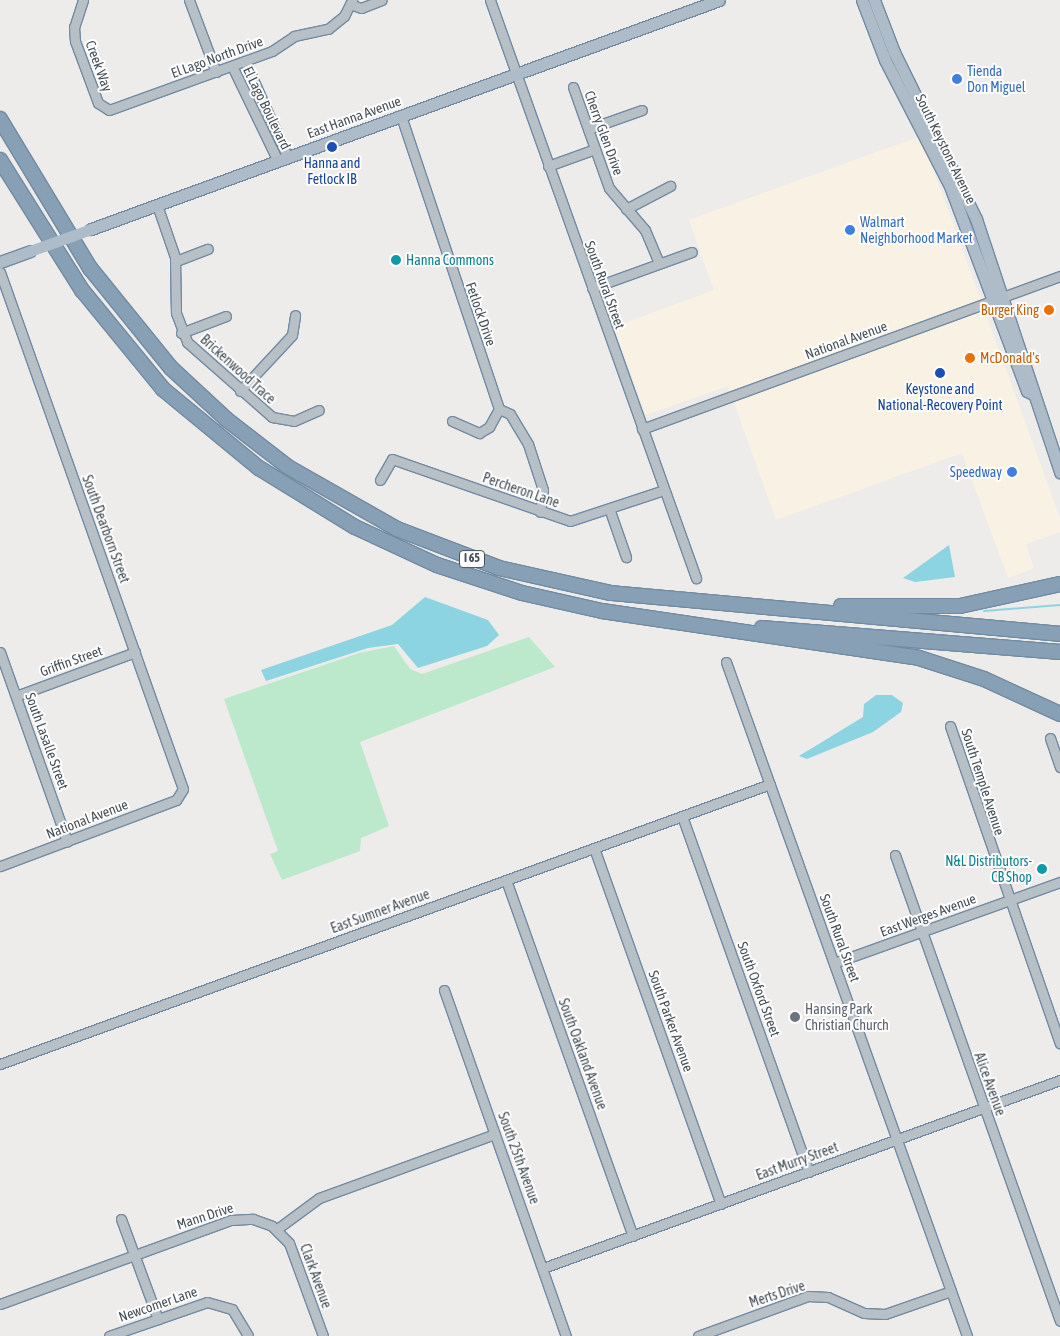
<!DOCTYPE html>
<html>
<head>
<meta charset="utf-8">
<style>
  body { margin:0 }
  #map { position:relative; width:1060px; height:1336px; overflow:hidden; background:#eeebeb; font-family:"Asap Condensed",sans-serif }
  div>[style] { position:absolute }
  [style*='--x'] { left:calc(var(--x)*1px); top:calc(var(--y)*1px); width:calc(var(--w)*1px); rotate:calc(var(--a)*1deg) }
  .commercial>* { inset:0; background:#f9f2e4 }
  .green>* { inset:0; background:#bce9cc }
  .water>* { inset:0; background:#8dd4e2 }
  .stream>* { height:2px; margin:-1px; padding:0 1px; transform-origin:1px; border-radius:1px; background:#8dd4e2 }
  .roads { filter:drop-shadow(1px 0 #728ba2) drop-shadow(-1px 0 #728ba2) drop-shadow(0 1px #728ba2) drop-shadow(0 -1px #728ba2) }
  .minor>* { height:9px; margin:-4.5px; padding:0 4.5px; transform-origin:4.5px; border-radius:4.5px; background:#b8c0c7 }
  .major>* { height:11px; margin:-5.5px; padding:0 5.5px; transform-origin:5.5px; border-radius:5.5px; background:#adbcc8 }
  .highway>* { height:14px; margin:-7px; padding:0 7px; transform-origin:7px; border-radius:7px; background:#87a0b6 }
  .major-bridge>* { height:11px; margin:-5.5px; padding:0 5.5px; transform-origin:5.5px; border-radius:5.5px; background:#adbcc8 }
  .dots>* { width:14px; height:14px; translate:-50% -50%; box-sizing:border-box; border:2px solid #fff; border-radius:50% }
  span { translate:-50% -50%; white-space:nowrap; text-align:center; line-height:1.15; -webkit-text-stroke:4px #fff; paint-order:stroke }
  .shield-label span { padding:1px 4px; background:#fff; border:1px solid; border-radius:4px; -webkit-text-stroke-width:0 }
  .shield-label { font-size:12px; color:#464f57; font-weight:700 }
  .street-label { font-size:14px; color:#464f57 }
  .shop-label { font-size:14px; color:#366cbe }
  .left { translate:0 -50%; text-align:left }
  .right { translate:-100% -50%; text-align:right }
  .transit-label { font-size:14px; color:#164399 }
  .culture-label { font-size:14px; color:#0d838f }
  .food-label { font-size:14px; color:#c56008 }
  .worship-label { font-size:14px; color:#5b616d }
</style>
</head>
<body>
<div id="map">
  <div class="commercial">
    <div style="clip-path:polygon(921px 136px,1060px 518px,1060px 532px,1026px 544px,1034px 568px,1008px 578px,962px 453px,776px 520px,728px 386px,646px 415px,614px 327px,714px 290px,689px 220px)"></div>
  </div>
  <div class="green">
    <div style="clip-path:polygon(529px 637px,555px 667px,360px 742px,389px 826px,361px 838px,360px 851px,282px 880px,270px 854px,278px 851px,224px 699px,359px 653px,394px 646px,410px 669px,422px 674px)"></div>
  </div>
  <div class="water">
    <div style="clip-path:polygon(949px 545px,955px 577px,915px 582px,903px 578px)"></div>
    <div style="clip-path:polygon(425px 597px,488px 620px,499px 635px,487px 646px,418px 668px,398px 644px,368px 648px,266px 681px,261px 670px,392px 625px)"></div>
    <div style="clip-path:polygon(876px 695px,892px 695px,903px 703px,901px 712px,873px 732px,807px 759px,799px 756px,863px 717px,864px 704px)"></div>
  </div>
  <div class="stream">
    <div style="--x:984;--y:611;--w:76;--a:-4.5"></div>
  </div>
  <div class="roads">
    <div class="minor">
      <div style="--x:83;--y:0;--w:28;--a:108"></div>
      <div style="--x:74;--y:27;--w:14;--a:86"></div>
      <div style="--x:75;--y:41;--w:66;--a:69.6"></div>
      <div style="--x:98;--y:103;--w:13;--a:32"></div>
      <div style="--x:109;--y:110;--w:173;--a:-19.9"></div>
      <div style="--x:272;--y:51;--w:27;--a:-34"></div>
      <div style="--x:294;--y:36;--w:35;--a:-12"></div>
      <div style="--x:328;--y:29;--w:21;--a:-39"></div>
      <div style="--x:344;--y:16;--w:18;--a:-63"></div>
      <div style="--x:189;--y:0;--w:77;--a:69.4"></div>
      <div style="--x:490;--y:0;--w:614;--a:70.38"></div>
      <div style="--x:350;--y:4;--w:12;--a:20"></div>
      <div style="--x:361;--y:8;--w:22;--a:-21"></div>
      <div style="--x:245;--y:61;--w:106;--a:66.1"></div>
      <div style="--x:232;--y:66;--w:106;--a:64.2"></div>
      <div style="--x:573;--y:87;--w:107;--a:70.4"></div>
      <div style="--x:609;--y:188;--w:55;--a:49.4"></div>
      <div style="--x:645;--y:230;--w:36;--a:67"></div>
      <div style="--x:401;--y:116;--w:309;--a:71.5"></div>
      <div style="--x:499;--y:409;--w:12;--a:24"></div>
      <div style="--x:510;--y:414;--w:35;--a:59"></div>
      <div style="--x:528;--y:444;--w:48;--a:71.9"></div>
      <div style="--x:543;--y:490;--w:22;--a:98"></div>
      <div style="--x:588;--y:129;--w:57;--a:-19.4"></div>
      <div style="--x:548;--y:166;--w:50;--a:-19.9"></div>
      <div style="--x:157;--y:205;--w:55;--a:70.9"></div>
      <div style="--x:175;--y:257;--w:56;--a:89"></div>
      <div style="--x:176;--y:313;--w:31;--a:69"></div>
      <div style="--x:187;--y:342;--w:113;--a:41.4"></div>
      <div style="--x:272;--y:417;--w:22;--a:10"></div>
      <div style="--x:294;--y:421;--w:27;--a:-24"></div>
      <div style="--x:626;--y:209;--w:50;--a:-27.6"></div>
      <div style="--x:176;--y:261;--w:34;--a:-21"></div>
      <div style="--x:0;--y:272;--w:548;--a:70.51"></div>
      <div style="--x:183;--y:789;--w:13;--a:122"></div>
      <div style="--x:176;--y:800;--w:188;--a:159.4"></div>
      <div style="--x:592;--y:288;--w:106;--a:-19.8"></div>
      <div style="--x:181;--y:333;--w:48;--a:-20.7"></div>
      <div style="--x:240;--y:391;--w:76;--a:-47.1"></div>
      <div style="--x:292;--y:335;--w:20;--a:-81"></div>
      <div style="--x:452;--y:421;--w:30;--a:24"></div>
      <div style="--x:479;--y:433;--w:12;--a:-31"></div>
      <div style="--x:489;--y:427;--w:21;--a:-61"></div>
      <div style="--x:642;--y:429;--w:445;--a:-20.1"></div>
      <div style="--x:380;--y:480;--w:24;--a:-60"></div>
      <div style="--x:392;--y:459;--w:188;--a:19.2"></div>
      <div style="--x:570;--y:521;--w:99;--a:-18.3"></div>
      <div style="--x:610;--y:511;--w:49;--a:70.8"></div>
      <div style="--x:0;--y:652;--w:201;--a:70.5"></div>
      <div style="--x:726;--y:662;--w:716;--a:70.32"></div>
      <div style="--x:16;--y:696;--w:127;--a:-20.3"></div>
      <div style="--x:950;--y:726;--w:336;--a:70.9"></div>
      <div style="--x:1050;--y:738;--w:31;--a:71"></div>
      <div style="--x:682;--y:816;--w:378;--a:70.4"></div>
      <div style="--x:594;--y:848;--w:378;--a:70.4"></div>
      <div style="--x:895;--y:855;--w:494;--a:70.5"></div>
      <div style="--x:506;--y:880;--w:378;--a:70.4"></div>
      <div style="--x:834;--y:963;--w:240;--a:-19.7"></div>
      <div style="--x:444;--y:990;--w:367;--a:70.6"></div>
      <div style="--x:0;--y:1064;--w:819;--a:-19.98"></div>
      <div style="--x:121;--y:1219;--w:107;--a:69.7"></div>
      <div style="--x:277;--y:1229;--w:52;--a:-36.4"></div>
      <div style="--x:319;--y:1198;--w:187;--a:-20"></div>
      <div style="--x:543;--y:1268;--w:550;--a:-19.98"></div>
      <div style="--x:0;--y:1304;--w:246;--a:-20"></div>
      <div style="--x:231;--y:1220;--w:22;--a:-3"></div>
      <div style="--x:253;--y:1219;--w:20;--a:20"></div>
      <div style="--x:272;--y:1226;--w:24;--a:45"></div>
      <div style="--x:289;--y:1243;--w:99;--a:69.9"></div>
      <div style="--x:109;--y:1336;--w:104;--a:-19.1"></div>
      <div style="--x:207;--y:1302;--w:26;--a:16"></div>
      <div style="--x:232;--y:1309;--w:31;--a:59"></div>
      <div style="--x:698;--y:1336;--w:117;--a:-20"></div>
      <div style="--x:808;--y:1296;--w:20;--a:3"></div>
      <div style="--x:828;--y:1297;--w:39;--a:24"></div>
      <div style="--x:864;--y:1313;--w:21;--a:3"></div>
      <div style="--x:885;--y:1314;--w:70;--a:-19.2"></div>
    </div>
    <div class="major">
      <div style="--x:862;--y:0;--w:64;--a:69"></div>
      <div style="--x:885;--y:60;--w:142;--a:62.7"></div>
      <div style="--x:950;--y:186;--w:219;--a:69.4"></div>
      <div style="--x:1027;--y:391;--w:7;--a:27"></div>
      <div style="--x:874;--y:0;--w:56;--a:69"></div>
      <div style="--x:894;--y:52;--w:186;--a:63.8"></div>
      <div style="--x:976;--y:219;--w:267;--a:71.6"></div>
      <div style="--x:91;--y:229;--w:668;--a:-20.03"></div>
      <div style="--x:0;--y:262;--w:32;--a:-20"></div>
    </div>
    <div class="highway">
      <div style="--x:0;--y:119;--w:174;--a:58.9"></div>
      <div style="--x:90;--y:268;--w:129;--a:51"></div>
      <div style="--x:171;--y:368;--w:75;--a:42.8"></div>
      <div style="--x:226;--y:419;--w:78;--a:37.7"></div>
      <div style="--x:288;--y:467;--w:125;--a:29.6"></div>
      <div style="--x:397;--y:529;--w:109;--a:20.9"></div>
      <div style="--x:499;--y:568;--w:115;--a:12.6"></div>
      <div style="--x:611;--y:593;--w:451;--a:5.2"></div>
      <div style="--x:0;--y:160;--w:154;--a:57.8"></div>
      <div style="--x:82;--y:290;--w:128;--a:50.7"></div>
      <div style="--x:163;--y:389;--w:124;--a:39.5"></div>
      <div style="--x:259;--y:468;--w:113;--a:31.6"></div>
      <div style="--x:355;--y:527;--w:90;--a:24.9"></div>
      <div style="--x:437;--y:565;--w:89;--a:18.2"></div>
      <div style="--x:522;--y:593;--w:82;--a:12.7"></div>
      <div style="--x:602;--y:611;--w:320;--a:8.4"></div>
      <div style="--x:919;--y:658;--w:68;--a:17.9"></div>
      <div style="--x:984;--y:679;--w:84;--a:24.7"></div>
      <div style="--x:841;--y:606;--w:119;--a:0"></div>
      <div style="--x:960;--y:606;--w:102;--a:-12.4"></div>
      <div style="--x:762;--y:628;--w:299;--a:4.6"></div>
    </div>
  </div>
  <div class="major-bridge">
    <div style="--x:30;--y:251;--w:65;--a:-19.8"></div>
  </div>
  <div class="dots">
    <div style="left:957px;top:79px;background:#3f7fe0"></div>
    <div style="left:332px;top:147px;background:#1a4fb4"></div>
    <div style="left:850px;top:230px;background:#3f7fe0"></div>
    <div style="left:396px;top:260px;background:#0f9aa8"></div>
    <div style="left:1049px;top:310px;background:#e8710a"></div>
    <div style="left:970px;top:358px;background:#e8710a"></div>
    <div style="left:940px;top:373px;background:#1a4fb4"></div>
    <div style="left:1012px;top:472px;background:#3f7fe0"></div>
    <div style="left:1042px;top:869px;background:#0f9aa8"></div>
    <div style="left:795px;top:1017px;background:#6b7280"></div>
  </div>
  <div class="shield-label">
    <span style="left:472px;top:559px">I 65</span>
  </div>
  <div class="street-label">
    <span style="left:217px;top:57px;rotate:-20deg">El Lago North Drive</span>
    <span style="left:99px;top:66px;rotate:70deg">Creek Way</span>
    <span style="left:267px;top:108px;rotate:64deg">El Lago Boulevard</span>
    <span style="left:354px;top:117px;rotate:-20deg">East Hanna Avenue</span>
    <span style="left:604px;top:133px;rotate:70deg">Cherry Glen Drive</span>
    <span style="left:946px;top:149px;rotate:64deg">South Keystone Avenue</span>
    <span style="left:605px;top:285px;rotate:70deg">South Rural Street</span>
    <span style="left:481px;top:314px;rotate:71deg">Fetlock Drive</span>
    <span style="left:846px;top:340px;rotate:-20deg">National Avenue</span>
    <span style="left:238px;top:369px;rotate:42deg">Brickenwood Trace</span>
    <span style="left:521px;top:490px;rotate:19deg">Percheron Lane</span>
    <span style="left:106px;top:529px;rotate:70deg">South Dearborn Street</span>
    <span style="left:71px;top:661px;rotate:-20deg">Griffin Street</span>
    <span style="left:47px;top:741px;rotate:70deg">South Lasalle Street</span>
    <span style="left:983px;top:782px;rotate:72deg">South Temple Avenue</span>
    <span style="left:87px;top:819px;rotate:-21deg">National Avenue</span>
    <span style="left:380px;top:911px;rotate:-20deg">East Sumner Avenue</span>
    <span style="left:928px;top:915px;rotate:-20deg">East Werges Avenue</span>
    <span style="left:840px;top:938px;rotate:70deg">South Rural Street</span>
    <span style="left:759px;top:989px;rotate:70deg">South Oxford Street</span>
    <span style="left:671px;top:1021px;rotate:70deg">South Parker Avenue</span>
    <span style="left:583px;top:1054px;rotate:70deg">South Oakland Avenue</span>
    <span style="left:990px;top:1084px;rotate:70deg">Alice Avenue</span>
    <span style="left:519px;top:1158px;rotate:70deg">South 25th Avenue</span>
    <span style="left:797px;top:1161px;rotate:-20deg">East Murry Street</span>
    <span style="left:205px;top:1216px;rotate:-18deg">Mann Drive</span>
    <span style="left:316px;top:1276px;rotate:70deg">Clark Avenue</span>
    <span style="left:777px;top:1294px;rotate:-18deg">Merts Drive</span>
    <span style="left:158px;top:1304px;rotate:-19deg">Newcomer Lane</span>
  </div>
  <div class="shop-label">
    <span class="left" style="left:967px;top:79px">Tienda<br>Don Miguel</span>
    <span class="left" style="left:860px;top:230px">Walmart<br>Neighborhood Market</span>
    <span class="right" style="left:1002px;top:472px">Speedway</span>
  </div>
  <div class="transit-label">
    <span style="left:332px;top:171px">Hanna and<br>Fetlock IB</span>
    <span style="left:940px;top:397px">Keystone and<br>National-Recovery Point</span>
  </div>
  <div class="culture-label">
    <span class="left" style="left:406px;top:260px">Hanna Commons</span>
    <span class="right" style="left:1032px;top:869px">N&amp;L Distributors-<br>CB Shop</span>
  </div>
  <div class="food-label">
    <span class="right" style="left:1039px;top:310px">Burger King</span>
    <span class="left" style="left:980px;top:358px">McDonald's</span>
  </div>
  <div class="worship-label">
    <span class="left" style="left:805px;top:1017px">Hansing Park<br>Christian Church</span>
  </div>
</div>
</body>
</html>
